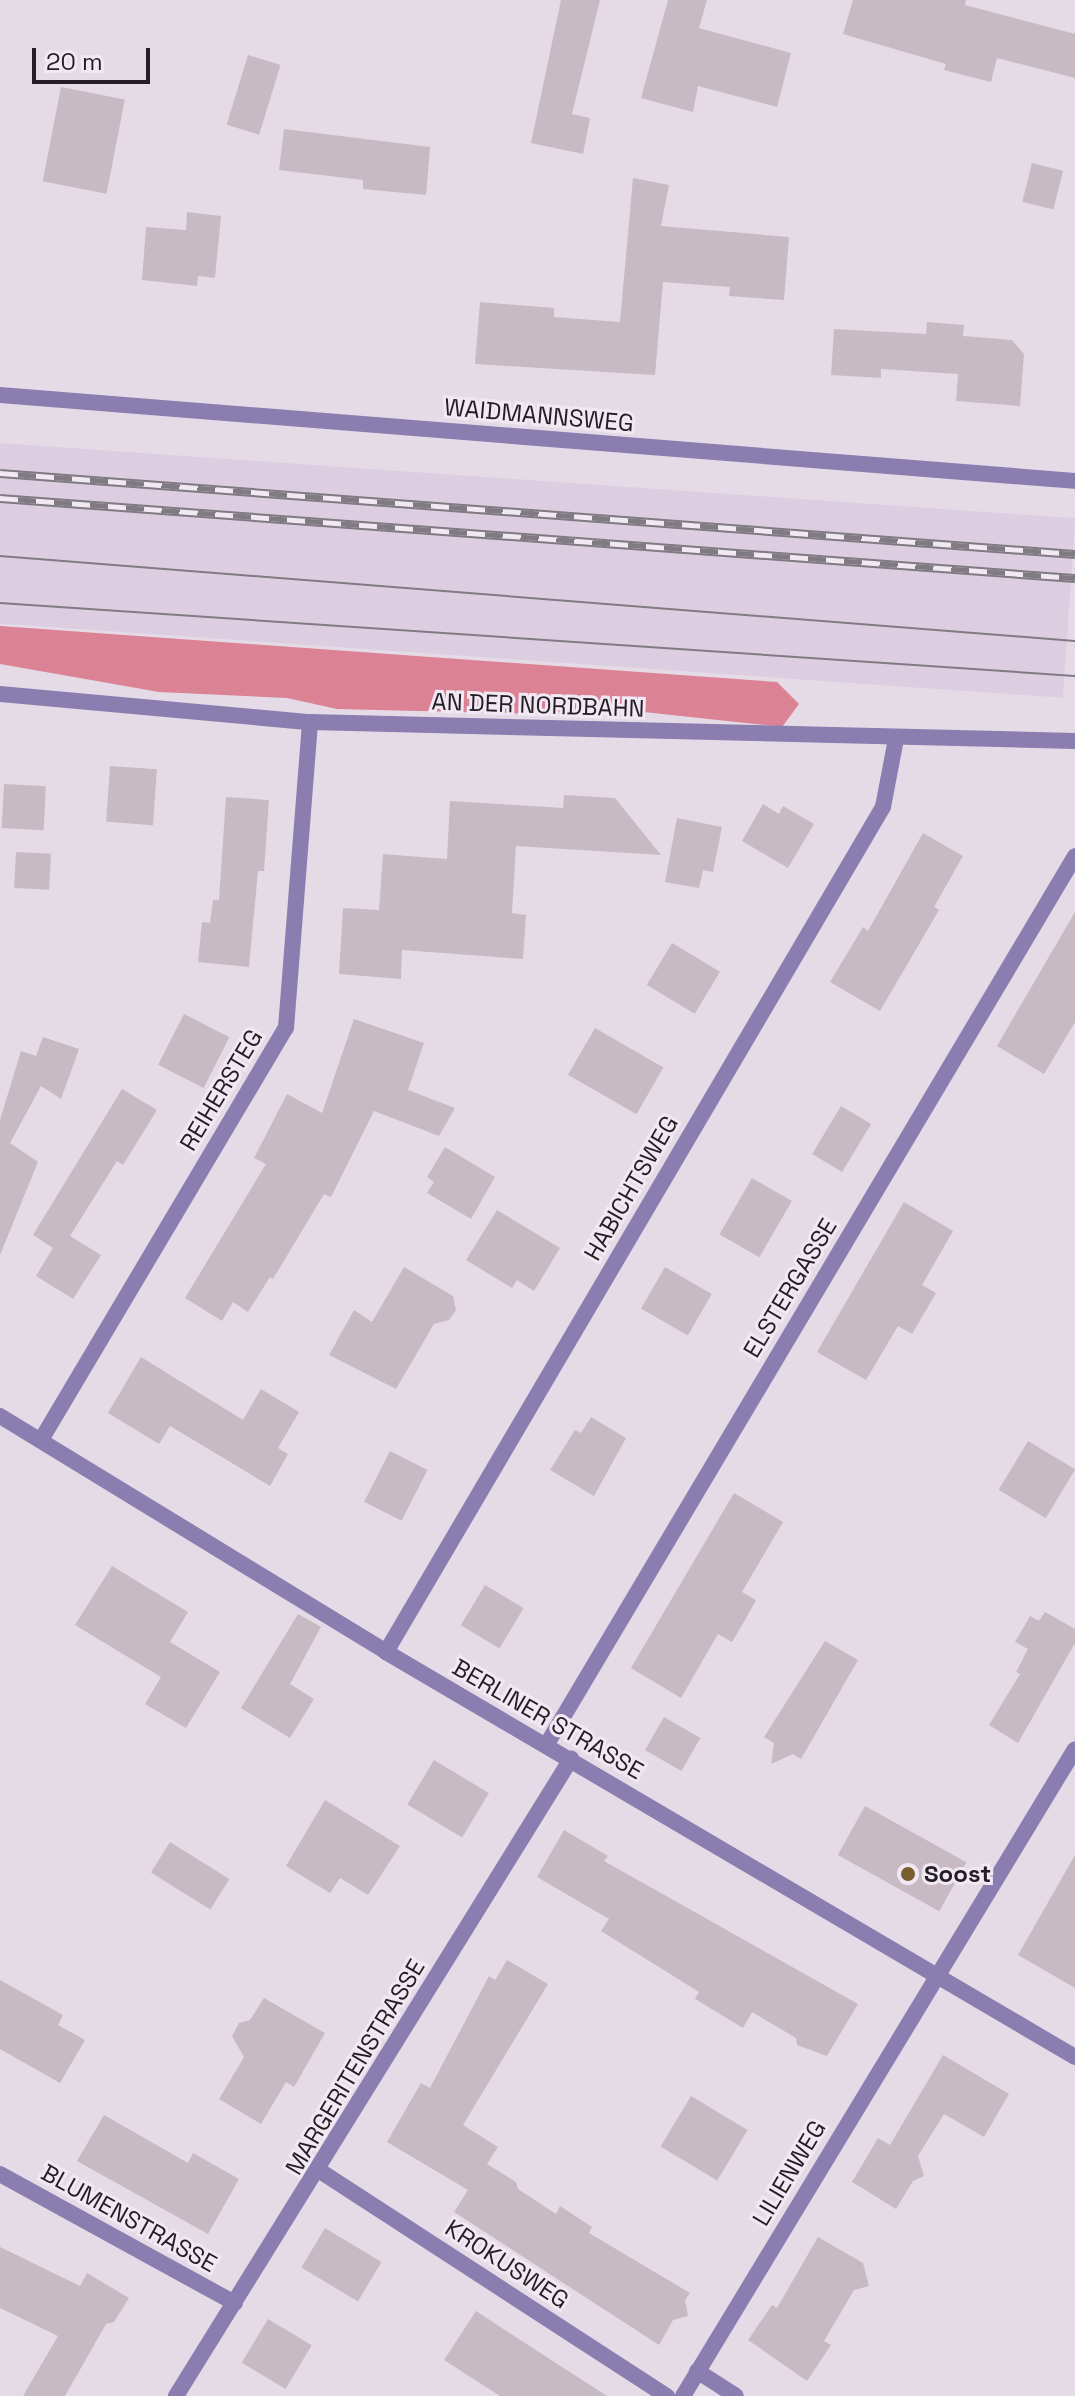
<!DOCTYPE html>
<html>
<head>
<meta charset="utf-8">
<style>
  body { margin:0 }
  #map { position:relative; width:1075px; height:2396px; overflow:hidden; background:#e4dbe7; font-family:"Space Grotesk",sans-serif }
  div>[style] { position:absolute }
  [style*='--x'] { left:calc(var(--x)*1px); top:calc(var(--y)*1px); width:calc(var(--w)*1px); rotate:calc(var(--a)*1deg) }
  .built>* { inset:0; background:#dccee0; transform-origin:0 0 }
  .forest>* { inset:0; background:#db8294 }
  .building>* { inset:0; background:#c8bac2; transform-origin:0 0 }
  .street>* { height:16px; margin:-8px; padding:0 8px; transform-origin:8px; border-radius:8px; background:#8a7db0 }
  .tram>* { height:2px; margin:-1px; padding:0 1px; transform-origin:1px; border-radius:1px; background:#807a82 }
  .rail>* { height:9px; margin-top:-4.5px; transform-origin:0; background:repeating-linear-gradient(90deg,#f2e8f4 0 18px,#807a82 0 36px); box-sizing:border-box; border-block:2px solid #807a82 }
  .dots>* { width:22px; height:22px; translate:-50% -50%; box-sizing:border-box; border:4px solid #f2e8f4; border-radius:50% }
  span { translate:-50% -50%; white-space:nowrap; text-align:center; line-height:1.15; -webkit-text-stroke:6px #f2e8f4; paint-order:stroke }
  .street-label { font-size:24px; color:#221e23 }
  .poi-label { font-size:24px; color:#221e23; font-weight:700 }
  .left { translate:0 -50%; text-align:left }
  .scale { position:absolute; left:32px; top:48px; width:118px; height:36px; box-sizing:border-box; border:4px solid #221e23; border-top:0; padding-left:10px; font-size:24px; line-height:28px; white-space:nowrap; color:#221e23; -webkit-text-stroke:6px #f2e8f4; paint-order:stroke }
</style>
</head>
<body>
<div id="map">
  <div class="built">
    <div style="left:0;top:443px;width:1078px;height:180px;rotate:4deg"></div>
  </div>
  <div class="forest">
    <div style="clip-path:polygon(0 626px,777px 682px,799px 704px,782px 727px,607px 708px,541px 714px,337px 709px,287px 698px,159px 692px,0 664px)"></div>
  </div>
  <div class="building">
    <div style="clip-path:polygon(561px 0,600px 0,572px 114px,590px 118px,583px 154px,531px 143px)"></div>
    <div style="clip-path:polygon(668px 0,707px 0,699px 28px,791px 53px,777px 107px,698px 86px,693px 112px,641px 98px)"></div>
    <div style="clip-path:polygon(853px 0,966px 0,965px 5px,1075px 34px,1075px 78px,997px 58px,991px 82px,944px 70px,946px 64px,843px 34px)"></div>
    <div style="left:248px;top:55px;width:34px;height:73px;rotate:17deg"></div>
    <div style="left:61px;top:87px;width:65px;height:96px;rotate:11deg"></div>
    <div style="clip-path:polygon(284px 129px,430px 147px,426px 195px,363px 189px,363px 180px,279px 170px)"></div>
    <div style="left:1032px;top:163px;width:32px;height:40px;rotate:14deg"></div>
    <div style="clip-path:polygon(633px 178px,669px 185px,661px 226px,789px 237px,784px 300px,729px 296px,730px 287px,663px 282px,655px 375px,475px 364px,480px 302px,554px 308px,554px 317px,620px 322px)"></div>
    <div style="clip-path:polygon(187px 212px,221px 216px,215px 278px,198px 276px,197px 286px,142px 280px,146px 227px,186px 230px)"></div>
    <div style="clip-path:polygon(927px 322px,964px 325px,963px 336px,1012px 340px,1024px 354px,1020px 406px,956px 401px,958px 374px,881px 369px,881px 378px,831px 375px,834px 329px,926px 334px)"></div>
    <div style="left:110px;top:766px;width:47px;height:56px;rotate:4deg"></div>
    <div style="left:4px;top:784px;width:42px;height:44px;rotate:3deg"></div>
    <div style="clip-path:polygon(564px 795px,615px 798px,661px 855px,516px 846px,512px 913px,526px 915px,523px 959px,402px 950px,401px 979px,339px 974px,343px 908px,379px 910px,383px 854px,447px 859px,450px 801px,563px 808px)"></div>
    <div style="clip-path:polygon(226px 797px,269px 800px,264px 871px,258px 871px,249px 967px,198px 962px,202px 922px,210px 923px,213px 900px,219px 900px)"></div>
    <div style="clip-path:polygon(763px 804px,779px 814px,783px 806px,814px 824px,788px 868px,742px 841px)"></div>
    <div style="clip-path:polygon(677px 818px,722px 827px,713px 872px,703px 870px,699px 888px,665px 882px)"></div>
    <div style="clip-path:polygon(923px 833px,963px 856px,934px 907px,939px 910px,880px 1011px,830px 982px,863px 927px,868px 931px)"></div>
    <div style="left:16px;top:852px;width:35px;height:36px;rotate:3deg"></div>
    <div style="clip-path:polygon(1075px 912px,1075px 1022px,1044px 1074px,997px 1046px)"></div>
    <div style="left:672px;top:943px;width:56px;height:49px;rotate:31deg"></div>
    <div style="left:184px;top:1014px;width:51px;height:57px;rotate:27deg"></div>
    <div style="clip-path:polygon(354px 1019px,424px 1043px,408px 1090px,455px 1108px,439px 1136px,374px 1111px,331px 1197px,324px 1194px,273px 1279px,270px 1277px,248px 1312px,233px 1302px,222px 1321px,185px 1298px,266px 1164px,254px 1158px,287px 1094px,322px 1113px)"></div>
    <div style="left:595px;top:1028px;width:79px;height:54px;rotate:30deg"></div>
    <div style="clip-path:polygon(43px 1037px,79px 1049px,61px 1099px,41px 1086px,10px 1143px,38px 1162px,0 1255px,0 1120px,21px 1051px,36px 1056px)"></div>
    <div style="clip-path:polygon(122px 1089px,157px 1110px,123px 1165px,117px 1161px,70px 1236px,101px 1255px,73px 1299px,36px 1276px,53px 1248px,33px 1235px)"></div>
    <div style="left:841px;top:1106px;width:35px;height:56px;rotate:31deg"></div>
    <div style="clip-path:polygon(445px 1147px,495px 1177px,471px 1219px,427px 1193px,434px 1182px,427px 1177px)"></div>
    <div style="left:752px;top:1178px;width:46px;height:65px;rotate:30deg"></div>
    <div style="clip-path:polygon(904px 1202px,953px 1231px,922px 1285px,936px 1293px,912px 1334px,898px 1326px,866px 1380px,817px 1352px)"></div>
    <div style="clip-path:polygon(497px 1210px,560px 1248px,534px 1291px,517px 1280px,512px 1288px,466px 1260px)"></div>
    <div style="clip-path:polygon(404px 1267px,453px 1296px,456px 1310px,449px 1320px,434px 1324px,396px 1389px,329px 1355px,354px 1310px,372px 1322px)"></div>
    <div style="left:665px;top:1267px;width:54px;height:48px;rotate:30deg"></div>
    <div style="clip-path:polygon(141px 1357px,243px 1420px,261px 1389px,299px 1412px,278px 1448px,288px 1454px,270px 1486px,170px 1426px,159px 1444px,108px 1413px)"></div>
    <div style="clip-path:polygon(591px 1417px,626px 1438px,594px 1496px,550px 1470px,575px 1430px,581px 1433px)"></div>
    <div style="left:1028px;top:1441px;width:55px;height:57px;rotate:31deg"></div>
    <div style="left:390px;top:1451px;width:42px;height:57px;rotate:27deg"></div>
    <div style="clip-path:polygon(734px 1493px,783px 1522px,742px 1592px,756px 1600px,745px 1620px,732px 1642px,718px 1634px,681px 1698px,631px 1668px)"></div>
    <div style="clip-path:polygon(112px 1566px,188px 1612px,170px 1642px,220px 1672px,186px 1728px,145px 1704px,161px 1677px,75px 1625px)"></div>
    <div style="left:485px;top:1585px;width:45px;height:47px;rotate:31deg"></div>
    <div style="clip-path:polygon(1045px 1612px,1075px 1629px,1075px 1643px,1018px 1743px,989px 1725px,1020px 1674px,1016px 1672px,1028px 1649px,1015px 1642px,1030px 1616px,1039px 1621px)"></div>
    <div style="clip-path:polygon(298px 1614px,321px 1627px,290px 1684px,314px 1699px,290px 1738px,241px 1708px)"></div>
    <div style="clip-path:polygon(825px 1641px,858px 1660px,801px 1759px,793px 1754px,771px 1764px,774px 1743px,764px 1737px)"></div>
    <div style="left:664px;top:1717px;width:42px;height:38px;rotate:30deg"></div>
    <div style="left:434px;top:1760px;width:64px;height:52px;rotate:31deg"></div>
    <div style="clip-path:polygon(325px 1800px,400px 1846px,368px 1895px,340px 1878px,330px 1893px,286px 1866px)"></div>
    <div style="left:865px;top:1806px;width:116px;height:56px;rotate:29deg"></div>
    <div style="clip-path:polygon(564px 1830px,608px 1856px,604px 1861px,858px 2004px,827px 2056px,797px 2045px,796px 2038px,752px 2012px,743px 2028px,695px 1999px,699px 1992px,601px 1931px,609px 1919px,537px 1877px)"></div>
    <div style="left:170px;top:1842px;width:70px;height:36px;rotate:32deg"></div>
    <div style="clip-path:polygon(1075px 1855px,1075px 1988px,1018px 1955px)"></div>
    <div style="clip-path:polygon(507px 1960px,548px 1984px,463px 2125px,498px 2147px,487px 2164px,516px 2182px,518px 2189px,556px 2214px,560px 2206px,592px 2227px,589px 2233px,690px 2293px,685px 2300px,688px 2316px,673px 2320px,659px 2345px,454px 2212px,468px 2190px,387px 2142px,421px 2083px,430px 2088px,489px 1976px,495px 1980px)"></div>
    <div style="clip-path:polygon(0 1980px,63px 2015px,58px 2025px,85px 2040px,60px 2083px,0 2049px)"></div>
    <div style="clip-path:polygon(264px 1998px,325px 2033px,294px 2087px,286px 2082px,261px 2124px,219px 2099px,244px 2057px,232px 2036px,239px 2023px,250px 2020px)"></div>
    <div style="clip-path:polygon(943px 2055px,1009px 2094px,984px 2137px,944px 2114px,918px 2156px,924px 2176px,913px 2181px,896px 2209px,852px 2182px,878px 2138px,890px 2145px)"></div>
    <div style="left:691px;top:2096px;width:66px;height:59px;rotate:31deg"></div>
    <div style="clip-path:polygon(104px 2115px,188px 2163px,193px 2153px,239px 2179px,208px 2234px,77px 2161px)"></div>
    <div style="left:325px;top:2228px;width:66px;height:46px;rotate:31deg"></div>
    <div style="clip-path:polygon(818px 2237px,863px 2263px,869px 2286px,854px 2290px,824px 2341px,831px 2345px,807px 2381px,748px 2340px,772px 2305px,777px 2308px)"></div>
    <div style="clip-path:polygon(0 2247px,80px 2286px,87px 2273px,129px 2298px,114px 2322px,106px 2324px,65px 2396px,23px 2396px,58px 2336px,0 2308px)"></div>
    <div style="clip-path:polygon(476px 2311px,505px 2330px,607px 2396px,500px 2396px,444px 2360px)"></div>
    <div style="left:268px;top:2319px;width:51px;height:51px;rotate:31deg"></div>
  </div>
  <div class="street">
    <div style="--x:0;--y:395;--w:1078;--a:4.57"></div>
    <div style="--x:0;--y:694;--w:311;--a:5.2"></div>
    <div style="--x:310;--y:722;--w:765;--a:1.42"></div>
    <div style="--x:0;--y:1416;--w:452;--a:31.4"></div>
    <div style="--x:386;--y:1652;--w:799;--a:30.45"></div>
    <div style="--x:41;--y:1440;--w:479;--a:-59.3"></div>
    <div style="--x:286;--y:1028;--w:307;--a:-85.5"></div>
    <div style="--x:386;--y:1652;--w:980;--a:-59.54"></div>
    <div style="--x:883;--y:807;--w:69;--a:-79.2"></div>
    <div style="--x:547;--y:1744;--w:1033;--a:-59.26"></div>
    <div style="--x:320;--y:2171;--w:414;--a:33"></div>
    <div style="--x:0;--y:2174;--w:268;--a:28.8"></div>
    <div style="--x:697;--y:2371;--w:46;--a:32.7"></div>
    <div style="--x:176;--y:2396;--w:750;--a:-58.2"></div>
    <div style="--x:683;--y:2396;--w:756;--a:-58.79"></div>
  </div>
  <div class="tram">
    <div style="--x:0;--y:556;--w:1078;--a:4.52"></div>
    <div style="--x:0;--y:603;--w:1077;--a:3.88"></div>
  </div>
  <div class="rail">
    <div style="--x:0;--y:473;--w:1078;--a:4.31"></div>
    <div style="--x:0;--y:498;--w:1078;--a:4.26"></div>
  </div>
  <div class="dots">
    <div style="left:908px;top:1874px;background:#785d2f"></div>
  </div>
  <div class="street-label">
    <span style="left:539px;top:415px;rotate:5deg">WAIDMANNSWEG</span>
    <span style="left:538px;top:705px;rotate:2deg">AN DER NORDBAHN</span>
    <span style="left:221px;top:1090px;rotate:-59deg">REIHERSTEG</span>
    <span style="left:631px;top:1188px;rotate:-60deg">HABICHTSWEG</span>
    <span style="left:790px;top:1288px;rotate:-59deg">ELSTERGASSE</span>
    <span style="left:548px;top:1719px;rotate:30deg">BERLINER STRASSE</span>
    <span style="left:355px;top:2067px;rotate:-59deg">MARGERITENSTRASSE</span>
    <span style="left:789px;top:2173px;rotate:-59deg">LILIENWEG</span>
    <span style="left:129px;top:2218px;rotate:29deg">BLUMENSTRASSE</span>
    <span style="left:507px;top:2264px;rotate:33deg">KROKUSWEG</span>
  </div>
  <div class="poi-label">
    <span class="left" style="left:924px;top:1874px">Soost</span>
  </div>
  <div class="scale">20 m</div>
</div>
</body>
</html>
